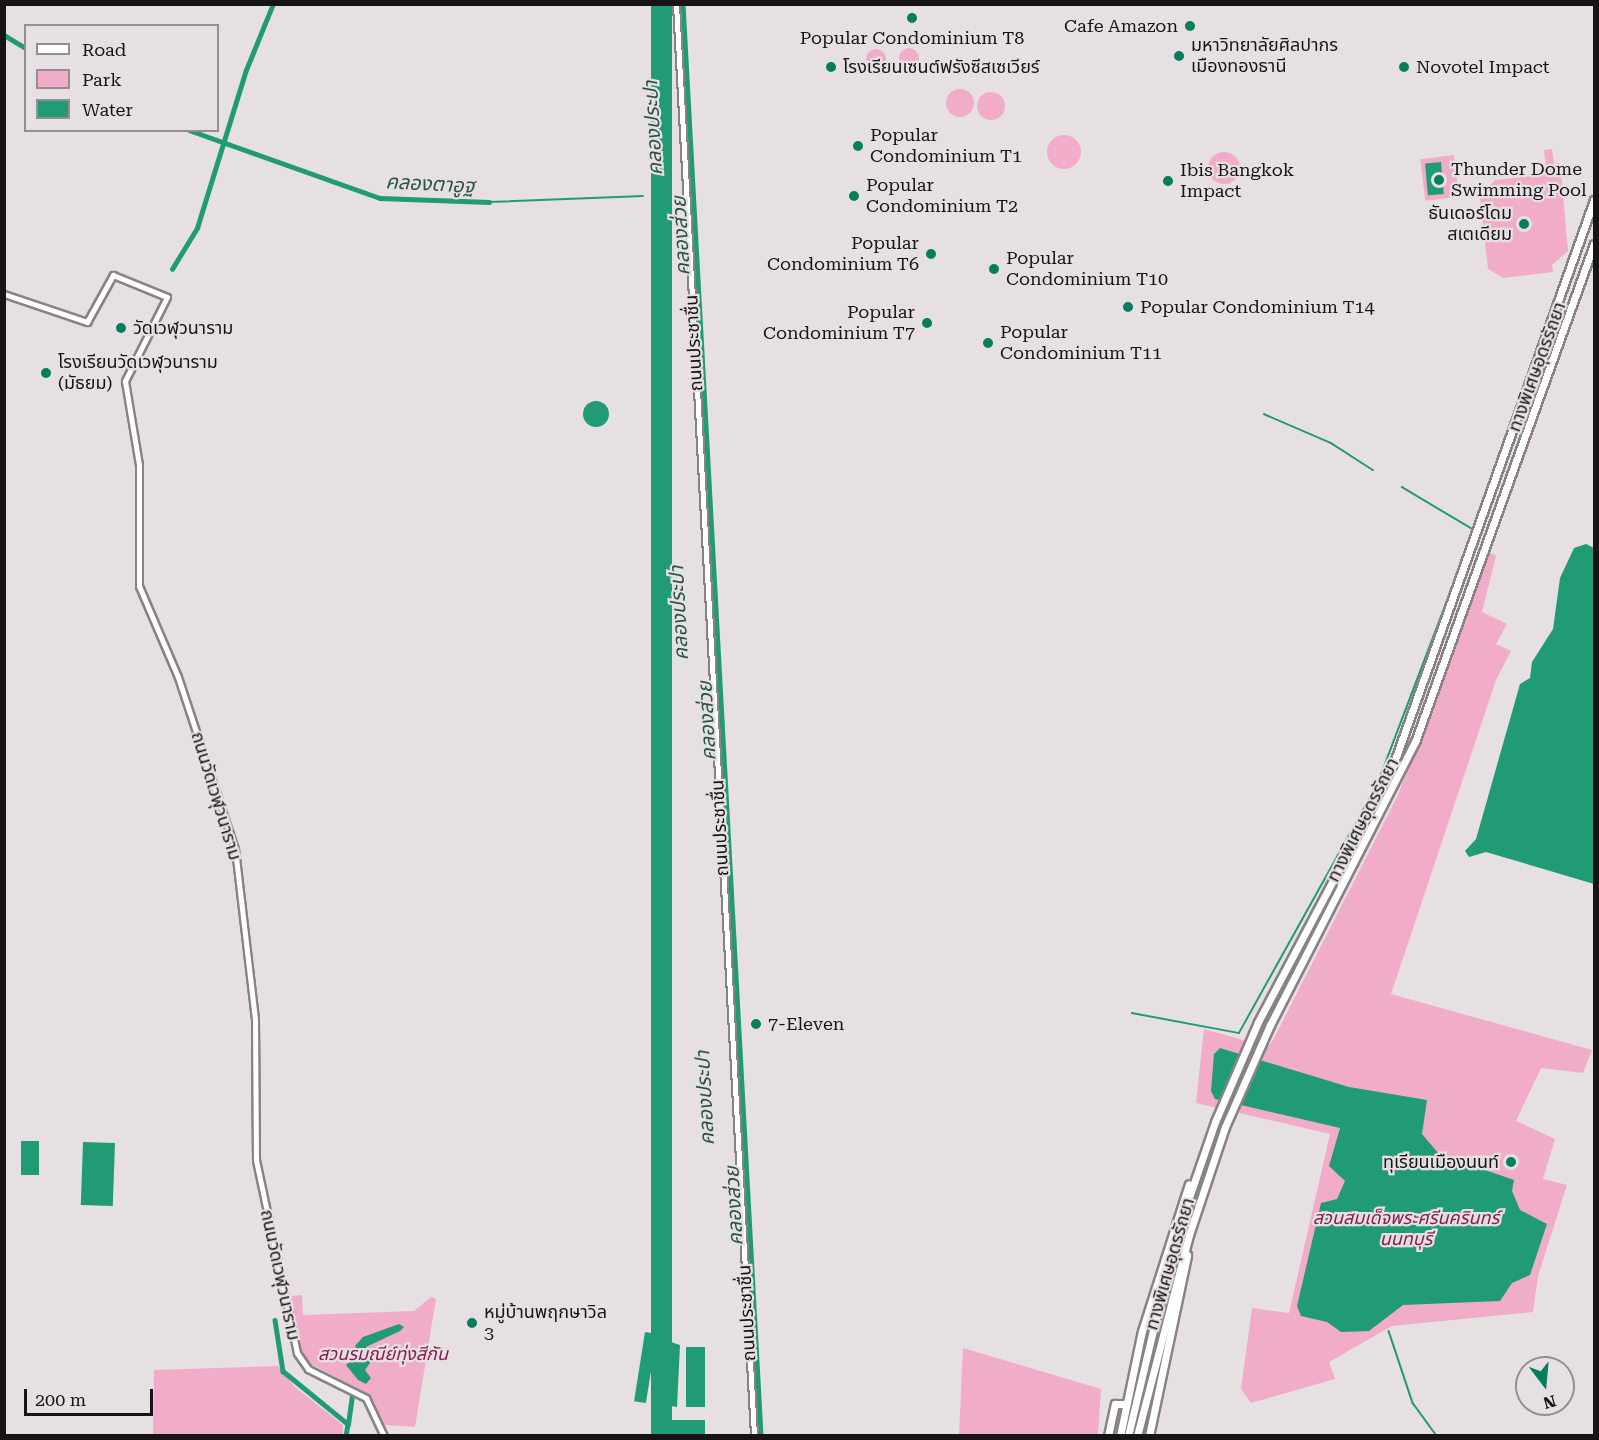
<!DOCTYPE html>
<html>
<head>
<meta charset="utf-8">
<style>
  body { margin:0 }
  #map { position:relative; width:1599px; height:1440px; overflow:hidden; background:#e7e0e2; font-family:"Roboto Serif","Noto Sans Thai",serif }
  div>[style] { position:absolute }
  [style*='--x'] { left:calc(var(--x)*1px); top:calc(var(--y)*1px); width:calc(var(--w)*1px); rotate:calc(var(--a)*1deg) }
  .green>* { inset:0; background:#f1acc9; transform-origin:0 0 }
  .round { border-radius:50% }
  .water>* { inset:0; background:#219b75; transform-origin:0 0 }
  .stream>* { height:1.5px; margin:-0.75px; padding:0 0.75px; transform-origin:0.75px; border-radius:0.75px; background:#219b75 }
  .canal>* { height:4.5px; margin:-2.25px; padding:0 2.25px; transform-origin:2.25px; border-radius:2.25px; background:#219b75 }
  .roads { filter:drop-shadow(2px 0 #898285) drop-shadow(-2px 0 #898285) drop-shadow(0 2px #898285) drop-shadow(0 -2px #898285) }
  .secondary>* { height:5px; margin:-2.5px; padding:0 2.5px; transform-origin:2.5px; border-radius:2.5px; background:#fff }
  .highway>* { height:7px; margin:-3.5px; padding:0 3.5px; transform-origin:3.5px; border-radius:3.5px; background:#fff }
  .dots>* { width:16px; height:16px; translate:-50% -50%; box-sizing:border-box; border:3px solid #e7e0e2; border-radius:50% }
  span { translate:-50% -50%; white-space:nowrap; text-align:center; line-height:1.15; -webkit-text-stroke:4.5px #e7e0e2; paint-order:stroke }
  .poi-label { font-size:18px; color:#171415 }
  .right { translate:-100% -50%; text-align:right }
  .left { translate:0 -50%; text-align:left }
  .street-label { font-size:18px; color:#171415 }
  .park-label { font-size:18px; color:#861d56; font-style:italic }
  .water-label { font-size:20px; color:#275543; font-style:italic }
  .frame { position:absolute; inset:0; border:6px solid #171415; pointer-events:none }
  .legend { position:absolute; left:24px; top:24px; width:195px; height:108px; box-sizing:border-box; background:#e7e0e2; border:2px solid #948e90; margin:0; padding:8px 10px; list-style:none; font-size:18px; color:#171415 }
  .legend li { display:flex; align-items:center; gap:12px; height:30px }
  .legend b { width:30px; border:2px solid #948e90 }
  .north { position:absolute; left:1515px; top:1356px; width:60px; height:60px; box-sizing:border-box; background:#e7e0e2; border:2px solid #948e90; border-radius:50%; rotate:164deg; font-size:16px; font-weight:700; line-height:24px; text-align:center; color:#171415 }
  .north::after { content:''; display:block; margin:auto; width:21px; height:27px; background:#057e5d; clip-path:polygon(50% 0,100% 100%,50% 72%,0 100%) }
  .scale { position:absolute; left:24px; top:1389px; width:129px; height:27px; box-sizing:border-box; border:3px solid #171415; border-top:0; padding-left:8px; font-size:18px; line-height:21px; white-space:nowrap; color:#171415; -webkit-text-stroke:4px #e7e0e2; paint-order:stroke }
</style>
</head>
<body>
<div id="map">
  <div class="green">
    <div class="round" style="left:899px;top:48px;width:20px;height:20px"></div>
    <div class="round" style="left:866px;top:49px;width:20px;height:20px"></div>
    <div class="round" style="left:946px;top:89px;width:28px;height:28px"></div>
    <div class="round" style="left:977px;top:92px;width:28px;height:28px"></div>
    <div class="round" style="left:1047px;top:135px;width:34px;height:34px"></div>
    <div style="clip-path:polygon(1552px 149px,1554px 164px,1560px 163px,1568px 251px,1552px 265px,1553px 272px,1503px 278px,1488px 269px,1480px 197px,1495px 180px,1547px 174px,1544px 150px)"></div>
    <div class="round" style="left:1208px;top:152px;width:32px;height:32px"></div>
    <div style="left:1454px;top:155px;width:42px;height:34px;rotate:83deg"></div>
    <div style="clip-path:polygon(1490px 553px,1496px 556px,1482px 612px,1507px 624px,1496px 644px,1511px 651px,1496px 680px,1391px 994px,1592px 1050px,1583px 1073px,1541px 1068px,1516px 1121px,1555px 1139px,1543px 1179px,1567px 1185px,1538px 1276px,1533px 1312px,1392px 1326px,1329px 1362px,1335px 1379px,1251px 1403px,1241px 1389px,1252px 1308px,1289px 1313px,1330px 1134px,1196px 1103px,1204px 1029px,1268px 1047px,1273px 1040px,1398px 795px)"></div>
    <div style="clip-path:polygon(302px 1295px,303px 1315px,414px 1311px,431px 1297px,436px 1299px,415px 1427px,385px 1425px,367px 1393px,303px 1360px,290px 1296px)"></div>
    <div style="clip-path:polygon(963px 1348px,1101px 1389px,1098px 1435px,959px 1435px)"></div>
    <div style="clip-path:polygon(278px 1366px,295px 1387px,343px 1425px,343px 1435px,153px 1435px,154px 1370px)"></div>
  </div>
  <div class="water">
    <div style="left:651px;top:5px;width:21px;height:1432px"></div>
    <div style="left:1441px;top:162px;width:32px;height:16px;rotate:85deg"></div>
    <div class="round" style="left:583px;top:401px;width:26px;height:26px"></div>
    <div style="clip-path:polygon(1586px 544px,1594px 548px,1594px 884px,1486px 852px,1469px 857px,1465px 851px,1476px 839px,1520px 684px,1530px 678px,1532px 662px,1553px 629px,1560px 578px,1574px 548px)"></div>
    <div style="clip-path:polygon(1220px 1048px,1349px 1087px,1427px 1100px,1422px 1134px,1439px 1154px,1514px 1180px,1512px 1191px,1520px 1210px,1547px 1224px,1530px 1275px,1512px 1283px,1500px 1301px,1403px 1305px,1369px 1331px,1341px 1332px,1327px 1322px,1301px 1316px,1297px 1306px,1321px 1203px,1337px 1199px,1345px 1181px,1329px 1166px,1340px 1128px,1215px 1099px,1211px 1091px,1214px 1054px)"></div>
    <div style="left:21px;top:1141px;width:18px;height:34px"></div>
    <div style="left:83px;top:1142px;width:32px;height:63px;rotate:2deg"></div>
    <div style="clip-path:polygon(399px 1324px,404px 1327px,400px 1331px,366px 1347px,370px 1363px,365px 1370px,371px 1378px,366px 1384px,358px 1380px,346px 1365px,357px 1357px,355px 1346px,363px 1337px)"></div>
    <div style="left:645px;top:1332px;width:12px;height:70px;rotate:9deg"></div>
    <div style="clip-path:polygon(665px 1340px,680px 1345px,677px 1407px,659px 1404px)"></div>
    <div style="left:686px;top:1347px;width:19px;height:60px"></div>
    <div style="left:672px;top:1420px;width:33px;height:15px"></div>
  </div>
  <div class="stream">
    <div style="--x:489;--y:202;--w:154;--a:-2.2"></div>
    <div style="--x:1264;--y:414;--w:73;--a:23.4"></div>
    <div style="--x:1331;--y:443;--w:50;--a:32.7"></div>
    <div style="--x:1402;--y:487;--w:84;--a:30.8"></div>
    <div style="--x:1132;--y:1013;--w:109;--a:10.6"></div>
    <div style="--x:1239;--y:1033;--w:284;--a:-60.9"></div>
    <div style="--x:1377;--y:785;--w:231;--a:-69.2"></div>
    <div style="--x:1389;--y:1331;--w:76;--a:71.6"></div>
    <div style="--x:1413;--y:1403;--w:41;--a:54"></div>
  </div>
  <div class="canal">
    <div style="--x:683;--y:4;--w:1434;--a:86.88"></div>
    <div style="--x:4;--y:35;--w:26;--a:31"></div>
    <div style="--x:189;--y:130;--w:203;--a:19.6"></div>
    <div style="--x:380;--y:198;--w:109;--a:2.1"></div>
    <div style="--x:172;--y:269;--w:48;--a:-58.6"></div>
    <div style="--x:197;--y:228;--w:165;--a:-72.8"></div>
    <div style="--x:246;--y:70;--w:71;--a:-67.8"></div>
    <div style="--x:275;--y:1320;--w:52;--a:81.1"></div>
    <div style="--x:283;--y:1371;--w:84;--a:39.2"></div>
    <div style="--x:348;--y:1424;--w:12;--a:99"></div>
    <div style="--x:348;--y:1424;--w:30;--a:-82"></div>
  </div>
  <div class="roads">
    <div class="secondary">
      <div style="--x:676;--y:4;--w:1434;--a:86.88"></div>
      <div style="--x:4;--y:294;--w:88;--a:18.6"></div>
      <div style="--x:87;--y:322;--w:54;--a:-61"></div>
      <div style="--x:113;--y:275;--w:58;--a:22.2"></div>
      <div style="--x:167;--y:297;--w:94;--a:116.6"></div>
      <div style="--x:125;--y:381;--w:85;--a:80.5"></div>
      <div style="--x:139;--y:465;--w:121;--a:90"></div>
      <div style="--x:139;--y:586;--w:99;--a:66.8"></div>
      <div style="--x:178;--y:677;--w:181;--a:71.7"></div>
      <div style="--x:235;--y:849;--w:171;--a:83.3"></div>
      <div style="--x:255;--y:1019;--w:141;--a:89.6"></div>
      <div style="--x:256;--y:1160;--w:197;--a:78"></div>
      <div style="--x:297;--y:1353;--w:19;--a:55"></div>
      <div style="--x:308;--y:1369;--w:65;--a:26.6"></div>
      <div style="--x:366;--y:1398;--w:42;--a:64.7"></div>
    </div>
    <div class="highway">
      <div style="--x:1108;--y:1436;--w:33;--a:-78"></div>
      <div style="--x:1115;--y:1404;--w:11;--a:0"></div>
      <div style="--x:1120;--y:1436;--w:107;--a:-78.2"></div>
      <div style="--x:1142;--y:1331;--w:154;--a:-72.3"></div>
      <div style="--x:1128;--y:1436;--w:200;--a:-76.7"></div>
      <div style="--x:1174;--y:1241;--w:126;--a:-71"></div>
      <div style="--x:1215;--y:1122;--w:109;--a:-66.7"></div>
      <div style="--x:1258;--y:1022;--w:284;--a:-62.1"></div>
      <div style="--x:1391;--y:771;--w:606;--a:-70.43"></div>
      <div style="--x:1137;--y:1436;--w:208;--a:-75.5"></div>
      <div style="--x:1189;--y:1235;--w:114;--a:-71.6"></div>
      <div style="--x:1225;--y:1127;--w:111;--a:-66.2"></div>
      <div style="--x:1270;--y:1025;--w:318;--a:-62.9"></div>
      <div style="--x:1415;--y:742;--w:529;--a:-70.23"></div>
      <div style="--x:1149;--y:1436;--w:185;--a:-78.1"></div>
    </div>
  </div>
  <div class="dots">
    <div style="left:912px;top:18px;background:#057e5d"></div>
    <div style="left:1190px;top:26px;background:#057e5d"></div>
    <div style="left:1179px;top:56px;background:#057e5d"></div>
    <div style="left:831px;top:67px;background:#057e5d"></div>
    <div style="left:1404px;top:67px;background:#057e5d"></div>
    <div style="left:858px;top:146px;background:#057e5d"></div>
    <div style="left:1439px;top:180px;background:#057e5d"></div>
    <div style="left:1168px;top:181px;background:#057e5d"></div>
    <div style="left:854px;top:196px;background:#057e5d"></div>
    <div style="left:1524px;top:224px;background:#057e5d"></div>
    <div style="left:931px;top:254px;background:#057e5d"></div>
    <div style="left:994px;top:269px;background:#057e5d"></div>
    <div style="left:1128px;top:307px;background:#057e5d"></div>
    <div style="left:927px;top:323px;background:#057e5d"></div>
    <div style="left:121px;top:328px;background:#057e5d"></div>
    <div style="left:988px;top:343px;background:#057e5d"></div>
    <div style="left:46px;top:373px;background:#057e5d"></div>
    <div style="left:756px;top:1024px;background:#057e5d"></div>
    <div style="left:1511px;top:1162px;background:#057e5d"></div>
    <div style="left:472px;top:1323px;background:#057e5d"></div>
  </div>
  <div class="poi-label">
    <span class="right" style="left:1178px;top:26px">Cafe Amazon</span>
    <span style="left:912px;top:38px">Popular Condominium T8</span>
    <span class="left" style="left:1191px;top:56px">มหาวิทยาลัยศิลปากร<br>เมืองทองธานี</span>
    <span class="left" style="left:843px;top:67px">โรงเรียนเซนต์ฟรังซีสเซเวียร์</span>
    <span class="left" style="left:1416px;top:67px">Novotel Impact</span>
    <span class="left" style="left:870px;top:146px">Popular<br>Condominium T1</span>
    <span class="left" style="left:1451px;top:180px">Thunder Dome<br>Swimming Pool</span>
    <span class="left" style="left:1180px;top:181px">Ibis Bangkok<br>Impact</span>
    <span class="left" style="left:866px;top:196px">Popular<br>Condominium T2</span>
    <span class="right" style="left:1512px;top:224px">ธันเดอร์โดม<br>สเตเดียม</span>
    <span class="right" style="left:919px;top:254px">Popular<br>Condominium T6</span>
    <span class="left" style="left:1006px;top:269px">Popular<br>Condominium T10</span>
    <span class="left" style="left:1140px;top:307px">Popular Condominium T14</span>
    <span class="right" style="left:915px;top:323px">Popular<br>Condominium T7</span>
    <span class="left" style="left:133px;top:328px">วัดเวฬุวนาราม</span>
    <span class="left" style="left:1000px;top:343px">Popular<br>Condominium T11</span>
    <span class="left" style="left:58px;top:373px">โรงเรียนวัดเวฬุวนาราม<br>(มัธยม)</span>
    <span class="left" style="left:768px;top:1024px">7-Eleven</span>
    <span class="right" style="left:1499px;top:1162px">ทุเรียนเมืองนนท์</span>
    <span class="left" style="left:484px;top:1323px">หมู่บ้านพฤกษาวิล<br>3</span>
  </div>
  <div class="street-label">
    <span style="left:694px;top:343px;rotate:-93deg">ถนนประชาชื่น</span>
    <span style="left:1537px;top:367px;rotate:-70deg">ทางพิเศษอุดรรัถยา</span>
    <span style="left:216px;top:796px;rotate:73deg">ถนนวัดเวฬุวนาราม</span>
    <span style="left:1363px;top:820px;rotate:-63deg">ทางพิเศษอุดรรัถยา</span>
    <span style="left:720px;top:828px;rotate:-93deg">ถนนประชาชื่น</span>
    <span style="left:1170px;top:1264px;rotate:-74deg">ทางพิเศษอุดรรัถยา</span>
    <span style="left:280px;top:1275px;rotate:78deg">ถนนวัดเวฬุวนาราม</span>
    <span style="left:747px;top:1313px;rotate:-93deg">ถนนประชาชื่น</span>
  </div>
  <div class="park-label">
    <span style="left:1406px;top:1229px">สวนสมเด็จพระศรีนครินทร์<br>นนทบุรี</span>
    <span style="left:383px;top:1354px">สวนรมณีย์ทุ่งสีกัน</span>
  </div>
  <div class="water-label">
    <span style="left:653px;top:128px;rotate:-93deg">คลองประปา</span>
    <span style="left:430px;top:184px;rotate:3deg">คลองตาอูฐ</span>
    <span style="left:681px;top:236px;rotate:-93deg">คลองส่วย</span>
    <span style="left:679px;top:613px;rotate:-93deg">คลองประปา</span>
    <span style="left:707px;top:721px;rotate:-93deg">คลองส่วย</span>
    <span style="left:705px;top:1098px;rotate:-93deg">คลองประปา</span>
    <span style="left:734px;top:1206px;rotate:-93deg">คลองส่วย</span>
  </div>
  <div class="frame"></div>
  <ul class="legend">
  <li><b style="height:8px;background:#fff"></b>Road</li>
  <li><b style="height:16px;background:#f1acc9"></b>Park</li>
  <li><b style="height:16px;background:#219b75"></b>Water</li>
  </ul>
  <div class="north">N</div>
  <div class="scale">200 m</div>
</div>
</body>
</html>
